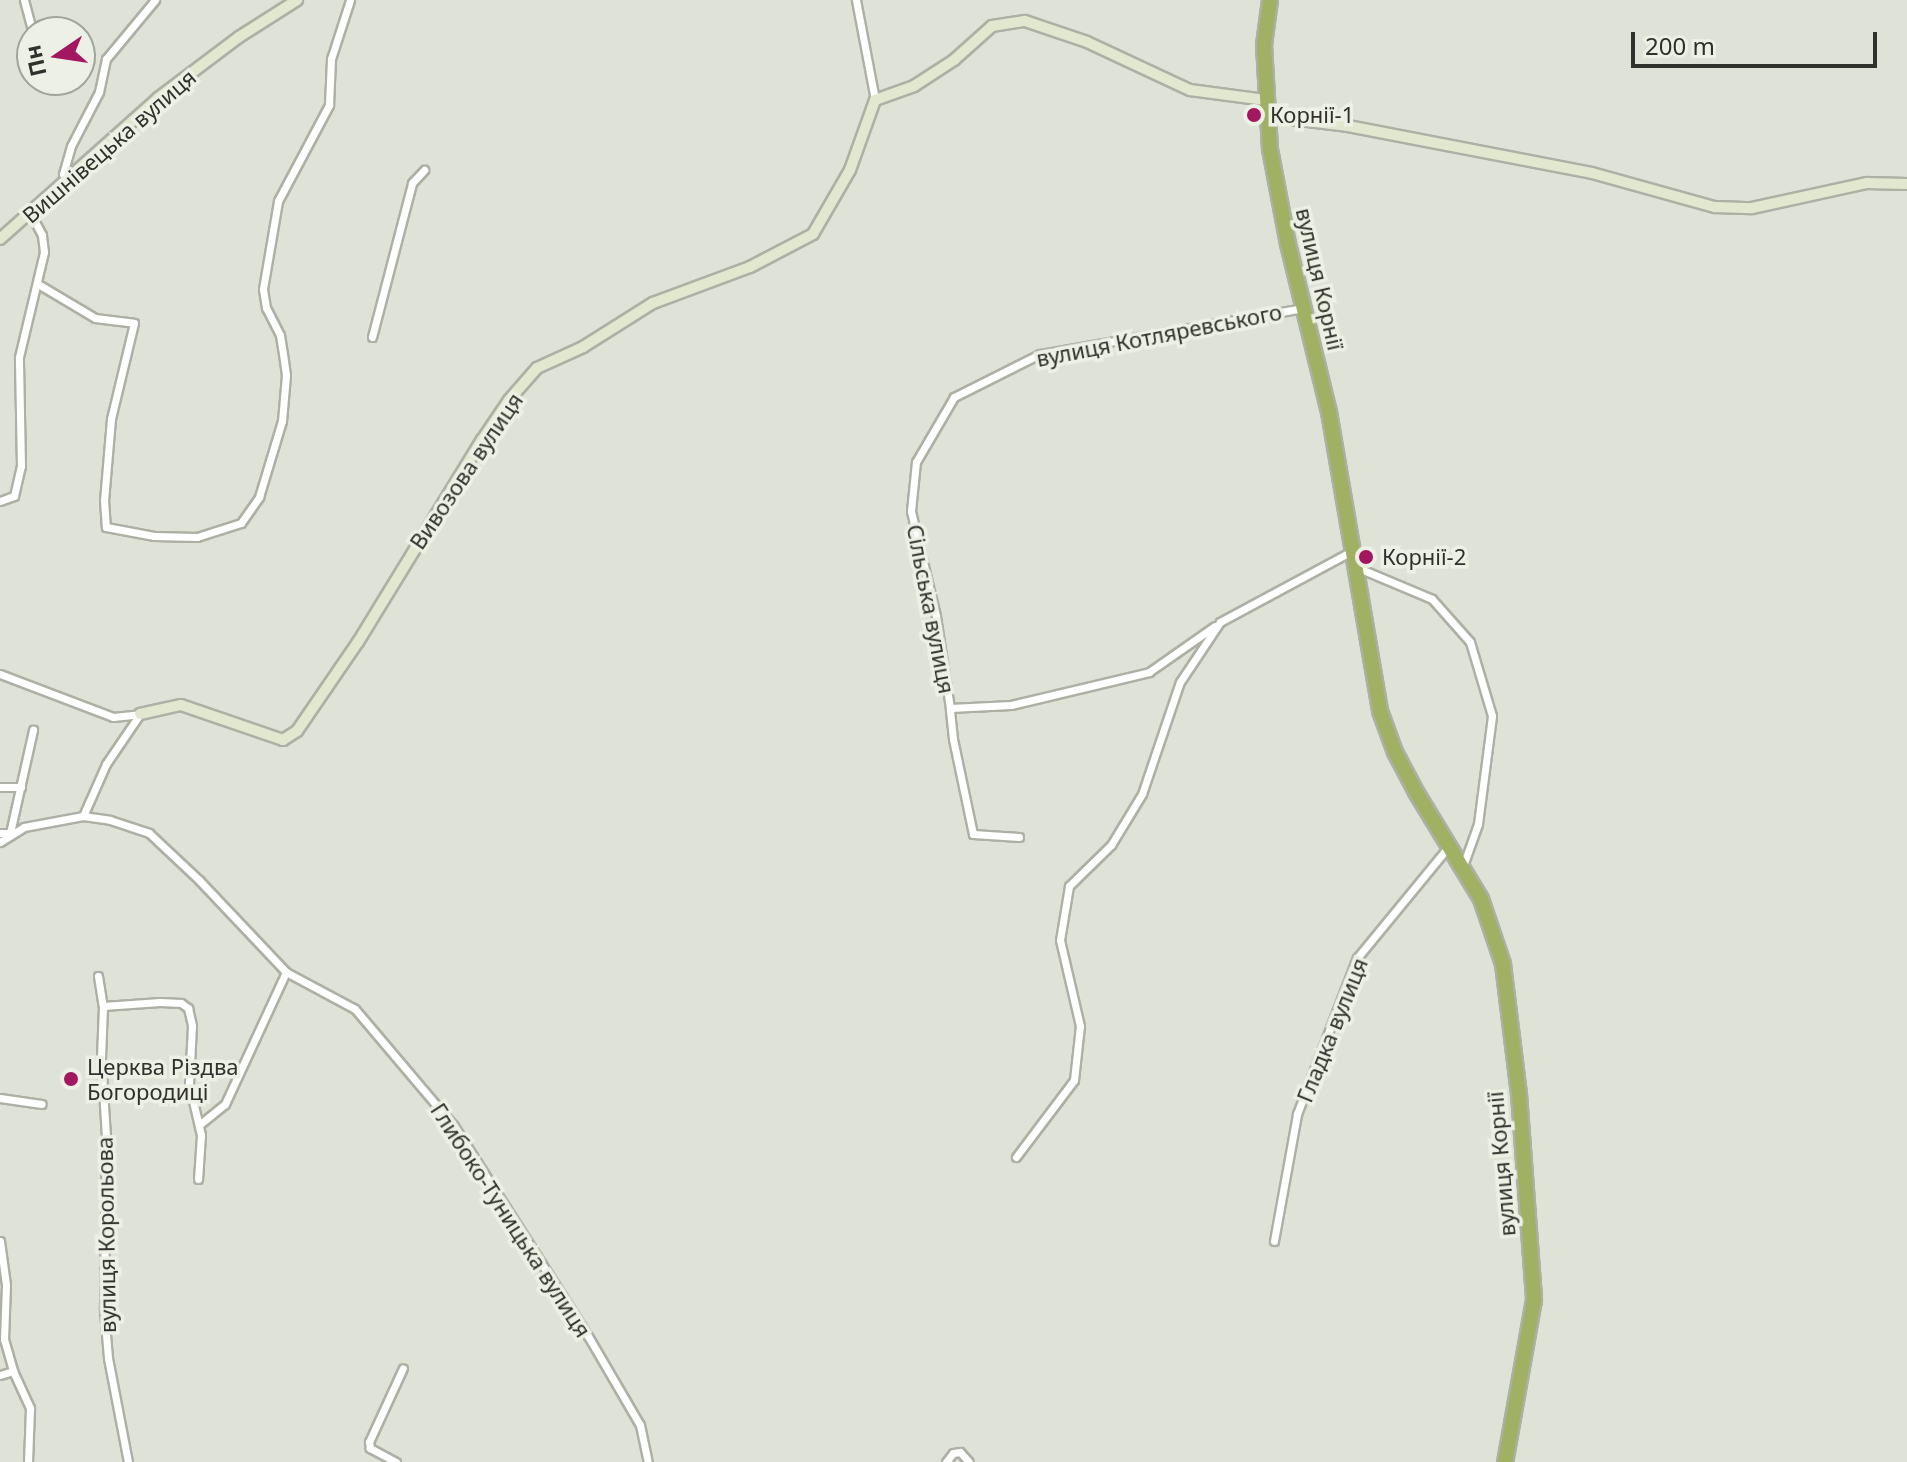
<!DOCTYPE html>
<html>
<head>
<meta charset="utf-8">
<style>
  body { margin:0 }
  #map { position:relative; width:1907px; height:1462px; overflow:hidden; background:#dfe3d7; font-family:"Noto Sans",sans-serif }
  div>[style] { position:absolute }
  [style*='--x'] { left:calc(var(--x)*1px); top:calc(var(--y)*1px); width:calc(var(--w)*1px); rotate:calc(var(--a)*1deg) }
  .roads { filter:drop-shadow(2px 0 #adb0a4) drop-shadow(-2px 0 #adb0a4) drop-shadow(0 2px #adb0a4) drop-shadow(0 -2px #adb0a4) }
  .street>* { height:7px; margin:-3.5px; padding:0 3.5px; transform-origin:3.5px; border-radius:3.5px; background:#fff }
  .secondary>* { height:10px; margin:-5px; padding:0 5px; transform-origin:5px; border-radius:5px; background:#e2e8d0 }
  .highway>* { height:14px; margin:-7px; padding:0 7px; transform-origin:7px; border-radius:7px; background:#a0b163 }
  .dots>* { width:22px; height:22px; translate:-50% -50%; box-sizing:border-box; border:4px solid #edf0e4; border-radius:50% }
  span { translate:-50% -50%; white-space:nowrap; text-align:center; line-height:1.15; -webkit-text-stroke:7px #edf0e4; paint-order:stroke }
  .poi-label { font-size:22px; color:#30312c }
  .left { translate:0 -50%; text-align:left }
  .street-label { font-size:22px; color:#30312c }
  .north { position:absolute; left:16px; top:16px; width:80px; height:80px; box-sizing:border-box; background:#edf0e4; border:2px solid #a1a49a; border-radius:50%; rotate:257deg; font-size:22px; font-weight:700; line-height:32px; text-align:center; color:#30312c }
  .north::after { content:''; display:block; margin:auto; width:28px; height:36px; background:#a21760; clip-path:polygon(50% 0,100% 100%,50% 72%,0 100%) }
  .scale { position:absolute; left:1631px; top:32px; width:246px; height:36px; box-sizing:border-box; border:4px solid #30312c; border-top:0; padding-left:10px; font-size:24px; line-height:28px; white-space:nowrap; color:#30312c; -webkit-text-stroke:6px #edf0e4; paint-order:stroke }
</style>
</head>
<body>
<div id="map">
  <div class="roads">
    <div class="street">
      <div style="--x:24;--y:0;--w:27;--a:75"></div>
      <div style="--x:856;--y:0;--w:102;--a:79.2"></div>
      <div style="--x:67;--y:181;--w:8;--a:-120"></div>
      <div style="--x:63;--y:174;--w:29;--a:-74"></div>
      <div style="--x:71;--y:146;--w:61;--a:-62.6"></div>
      <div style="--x:99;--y:92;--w:34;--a:-78"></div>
      <div style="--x:106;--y:59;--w:77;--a:-50.3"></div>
      <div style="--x:38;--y:284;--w:66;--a:30.8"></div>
      <div style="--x:95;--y:318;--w:39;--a:7"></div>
      <div style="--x:134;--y:323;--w:99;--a:103.5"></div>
      <div style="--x:111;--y:419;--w:81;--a:94.9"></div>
      <div style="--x:104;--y:500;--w:27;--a:86"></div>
      <div style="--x:106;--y:527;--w:49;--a:10.6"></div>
      <div style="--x:154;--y:536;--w:43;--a:1.3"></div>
      <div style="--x:197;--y:537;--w:46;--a:-17.7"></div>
      <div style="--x:241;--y:523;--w:32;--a:-55"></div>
      <div style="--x:259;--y:497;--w:79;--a:-73.2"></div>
      <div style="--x:282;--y:421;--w:46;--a:-85"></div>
      <div style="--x:286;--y:375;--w:21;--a:-98"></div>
      <div style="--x:283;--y:354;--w:19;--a:-99"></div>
      <div style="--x:280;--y:335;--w:30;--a:-117"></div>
      <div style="--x:266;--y:308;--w:19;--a:-99"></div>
      <div style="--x:263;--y:289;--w:89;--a:-80.3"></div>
      <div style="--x:278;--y:201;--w:109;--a:-62"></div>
      <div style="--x:329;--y:105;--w:46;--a:-87.5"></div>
      <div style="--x:331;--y:59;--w:62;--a:-72.1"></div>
      <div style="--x:372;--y:337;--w:159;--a:-75.4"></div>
      <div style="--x:412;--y:183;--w:18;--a:-47"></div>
      <div style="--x:0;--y:501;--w:15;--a:-20"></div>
      <div style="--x:14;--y:496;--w:31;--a:-77"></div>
      <div style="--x:21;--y:466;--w:109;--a:-91.1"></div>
      <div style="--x:19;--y:357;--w:108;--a:-76.6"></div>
      <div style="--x:44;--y:252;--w:17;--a:-97"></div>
      <div style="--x:42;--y:235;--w:24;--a:-118"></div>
      <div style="--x:1356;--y:567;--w:82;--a:22.8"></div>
      <div style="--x:1432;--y:599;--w:57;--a:48.5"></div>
      <div style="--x:1470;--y:642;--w:77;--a:73.4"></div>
      <div style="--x:1492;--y:716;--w:109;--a:97.4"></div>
      <div style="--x:1478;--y:824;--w:45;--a:109.7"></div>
      <div style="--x:0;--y:674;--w:121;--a:20.8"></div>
      <div style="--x:113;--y:717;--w:27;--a:-6"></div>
      <div style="--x:950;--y:708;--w:93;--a:-98.7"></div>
      <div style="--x:936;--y:616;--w:108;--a:-103.4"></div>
      <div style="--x:911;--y:511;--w:49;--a:-84.2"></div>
      <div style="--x:916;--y:462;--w:75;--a:-59.7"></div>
      <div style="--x:954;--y:397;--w:96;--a:-26.6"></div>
      <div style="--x:1040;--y:354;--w:267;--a:-9.9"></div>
      <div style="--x:0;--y:787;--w:21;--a:0"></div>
      <div style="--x:83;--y:816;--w:57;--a:-66.1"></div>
      <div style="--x:106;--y:764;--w:60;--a:-55.8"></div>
      <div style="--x:0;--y:833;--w:10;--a:0"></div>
      <div style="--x:10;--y:833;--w:106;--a:-77.4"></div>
      <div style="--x:1019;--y:837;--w:46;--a:-176.3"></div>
      <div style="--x:973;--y:834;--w:97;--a:-101.9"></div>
      <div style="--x:953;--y:739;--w:31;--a:-96"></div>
      <div style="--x:950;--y:708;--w:61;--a:-2.8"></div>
      <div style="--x:1011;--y:705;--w:142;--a:-13.4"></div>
      <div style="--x:1149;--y:672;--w:80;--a:-34.9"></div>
      <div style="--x:0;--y:842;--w:28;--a:-32"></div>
      <div style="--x:24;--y:827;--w:60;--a:-10.6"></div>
      <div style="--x:83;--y:816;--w:27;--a:8"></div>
      <div style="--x:110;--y:820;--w:41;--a:18.4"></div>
      <div style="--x:149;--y:833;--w:69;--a:43.2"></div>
      <div style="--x:199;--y:880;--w:127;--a:46.6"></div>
      <div style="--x:98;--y:976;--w:30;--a:81"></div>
      <div style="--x:103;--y:1006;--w:53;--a:92.2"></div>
      <div style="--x:101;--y:1059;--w:77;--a:86.3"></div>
      <div style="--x:106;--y:1136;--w:175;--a:90.7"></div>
      <div style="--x:104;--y:1311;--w:47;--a:85.1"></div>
      <div style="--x:108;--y:1358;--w:106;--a:79.1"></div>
      <div style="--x:103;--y:1006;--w:57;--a:-4"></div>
      <div style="--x:160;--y:1002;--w:21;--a:3"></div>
      <div style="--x:181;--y:1003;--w:9;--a:36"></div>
      <div style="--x:188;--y:1008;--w:18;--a:77"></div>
      <div style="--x:192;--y:1026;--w:58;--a:93"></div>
      <div style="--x:189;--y:1084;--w:52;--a:76.8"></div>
      <div style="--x:201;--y:1135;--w:44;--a:93.9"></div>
      <div style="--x:0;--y:1098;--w:42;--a:8.1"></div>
      <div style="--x:199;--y:1125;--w:33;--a:-39"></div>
      <div style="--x:225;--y:1104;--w:145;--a:-65.2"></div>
      <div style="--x:286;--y:972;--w:78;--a:28.2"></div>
      <div style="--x:355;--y:1009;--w:153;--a:49.8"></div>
      <div style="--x:454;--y:1126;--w:249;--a:57.5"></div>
      <div style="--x:588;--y:1336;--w:103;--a:59.7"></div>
      <div style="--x:640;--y:1425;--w:38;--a:78"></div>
      <div style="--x:1016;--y:1157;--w:96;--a:-53"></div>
      <div style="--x:1074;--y:1080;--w:54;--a:-83.7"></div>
      <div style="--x:1080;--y:1026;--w:88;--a:-103.1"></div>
      <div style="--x:1060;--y:940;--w:55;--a:-80.5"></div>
      <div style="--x:1069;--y:886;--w:59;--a:-44.3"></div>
      <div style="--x:1111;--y:845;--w:60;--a:-58.7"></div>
      <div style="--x:1142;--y:794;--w:118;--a:-71.3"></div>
      <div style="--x:1180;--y:682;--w:72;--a:-56.3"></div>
      <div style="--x:1220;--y:622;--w:150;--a:-28.3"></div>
      <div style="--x:0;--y:1241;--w:44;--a:82.2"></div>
      <div style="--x:6;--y:1285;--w:54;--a:92.1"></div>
      <div style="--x:4;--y:1339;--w:33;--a:74"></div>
      <div style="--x:13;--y:1371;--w:41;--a:65.3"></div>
      <div style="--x:30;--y:1408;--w:54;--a:92.1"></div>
      <div style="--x:1274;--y:1241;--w:129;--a:-79.7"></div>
      <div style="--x:1297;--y:1114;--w:167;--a:-69"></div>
      <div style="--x:1357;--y:958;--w:145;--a:-50.6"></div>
      <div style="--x:0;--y:1375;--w:14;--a:-17"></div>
      <div style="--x:396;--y:1462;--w:30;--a:-152"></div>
      <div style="--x:370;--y:1448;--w:6;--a:-99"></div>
      <div style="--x:369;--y:1442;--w:81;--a:-65.3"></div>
      <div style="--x:946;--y:1462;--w:11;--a:-52"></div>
      <div style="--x:953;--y:1453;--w:7;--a:-8"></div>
      <div style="--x:960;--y:1452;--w:13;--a:48"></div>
    </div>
    <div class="secondary">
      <div style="--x:1266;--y:116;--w:83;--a:7"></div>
      <div style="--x:1348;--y:126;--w:248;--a:10.9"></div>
      <div style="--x:1592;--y:173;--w:128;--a:15.5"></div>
      <div style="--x:1715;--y:207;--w:37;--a:2"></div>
      <div style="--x:1752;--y:208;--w:118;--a:-12.3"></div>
      <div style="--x:1867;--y:183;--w:40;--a:1.4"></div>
      <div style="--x:0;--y:239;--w:212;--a:-41.7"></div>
      <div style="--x:158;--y:98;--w:101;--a:-37"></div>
      <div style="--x:239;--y:37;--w:69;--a:-32.5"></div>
      <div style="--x:140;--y:714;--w:42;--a:-12.4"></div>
      <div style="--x:181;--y:705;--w:108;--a:18.9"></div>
      <div style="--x:283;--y:740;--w:17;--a:-33"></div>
      <div style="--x:297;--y:731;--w:108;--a:-55.6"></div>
      <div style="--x:358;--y:642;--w:237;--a:-58.5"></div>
      <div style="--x:482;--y:440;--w:48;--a:-56"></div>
      <div style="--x:509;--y:400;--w:43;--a:-48.8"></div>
      <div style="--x:537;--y:368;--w:51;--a:-24.5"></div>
      <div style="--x:583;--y:347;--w:83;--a:-32.2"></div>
      <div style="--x:653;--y:303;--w:103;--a:-20.4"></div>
      <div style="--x:750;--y:267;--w:71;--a:-27.6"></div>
      <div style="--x:813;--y:234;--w:74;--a:-60"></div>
      <div style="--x:850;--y:170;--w:74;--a:-70.3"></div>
      <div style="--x:875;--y:100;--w:41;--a:-19.7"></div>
      <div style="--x:914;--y:86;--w:48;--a:-33"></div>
      <div style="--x:954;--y:60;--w:51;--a:-41.8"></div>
      <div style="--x:992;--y:26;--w:33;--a:-9"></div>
      <div style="--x:1025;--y:21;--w:65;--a:18.7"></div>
      <div style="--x:1087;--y:42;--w:114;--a:25"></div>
      <div style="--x:1190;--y:90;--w:76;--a:7.6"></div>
    </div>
    <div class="highway">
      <div style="--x:1270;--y:0;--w:45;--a:97.6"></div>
      <div style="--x:1264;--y:45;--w:104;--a:86.7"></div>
      <div style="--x:1270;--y:149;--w:97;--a:79.3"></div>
      <div style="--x:1288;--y:244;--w:173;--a:76.3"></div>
      <div style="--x:1329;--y:412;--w:303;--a:80.3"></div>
      <div style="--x:1380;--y:711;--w:44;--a:69.9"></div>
      <div style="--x:1395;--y:752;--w:45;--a:62.3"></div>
      <div style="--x:1416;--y:792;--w:125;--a:58.7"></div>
      <div style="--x:1481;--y:899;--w:69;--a:71.3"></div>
      <div style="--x:1503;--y:964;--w:131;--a:83"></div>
      <div style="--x:1519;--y:1094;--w:207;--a:85.8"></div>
      <div style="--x:1534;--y:1300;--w:165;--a:100.1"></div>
    </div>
  </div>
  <div class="dots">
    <div style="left:1254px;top:115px;background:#a21760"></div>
    <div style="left:1366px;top:557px;background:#a21760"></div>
    <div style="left:71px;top:1079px;background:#a21760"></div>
  </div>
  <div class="poi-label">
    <span class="left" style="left:1270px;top:115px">Корнії-1</span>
    <span class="left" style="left:1382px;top:557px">Корнії-2</span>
    <span class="left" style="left:87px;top:1079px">Церква Різдва<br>Богородиці</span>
  </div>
  <div class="street-label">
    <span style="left:109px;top:146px;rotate:-41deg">Вишнівецька вулиця</span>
    <span style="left:1320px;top:279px;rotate:77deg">вулиця Корнії</span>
    <span style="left:1159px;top:335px;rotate:-11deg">вулиця Котляревського</span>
    <span style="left:466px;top:471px;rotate:-56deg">Вивозова вулиця</span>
    <span style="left:931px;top:609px;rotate:79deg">Сільська вулиця</span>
    <span style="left:1332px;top:1030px;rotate:-68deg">Гладка вулиця</span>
    <span style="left:1501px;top:1164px;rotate:-95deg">вулиця Корнії</span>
    <span style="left:511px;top:1220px;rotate:57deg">Глибоко-Туницька вулиця</span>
    <span style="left:106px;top:1235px;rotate:-91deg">вулиця Корольова</span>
  </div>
  <div class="north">Пн</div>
  <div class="scale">200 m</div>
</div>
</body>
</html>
